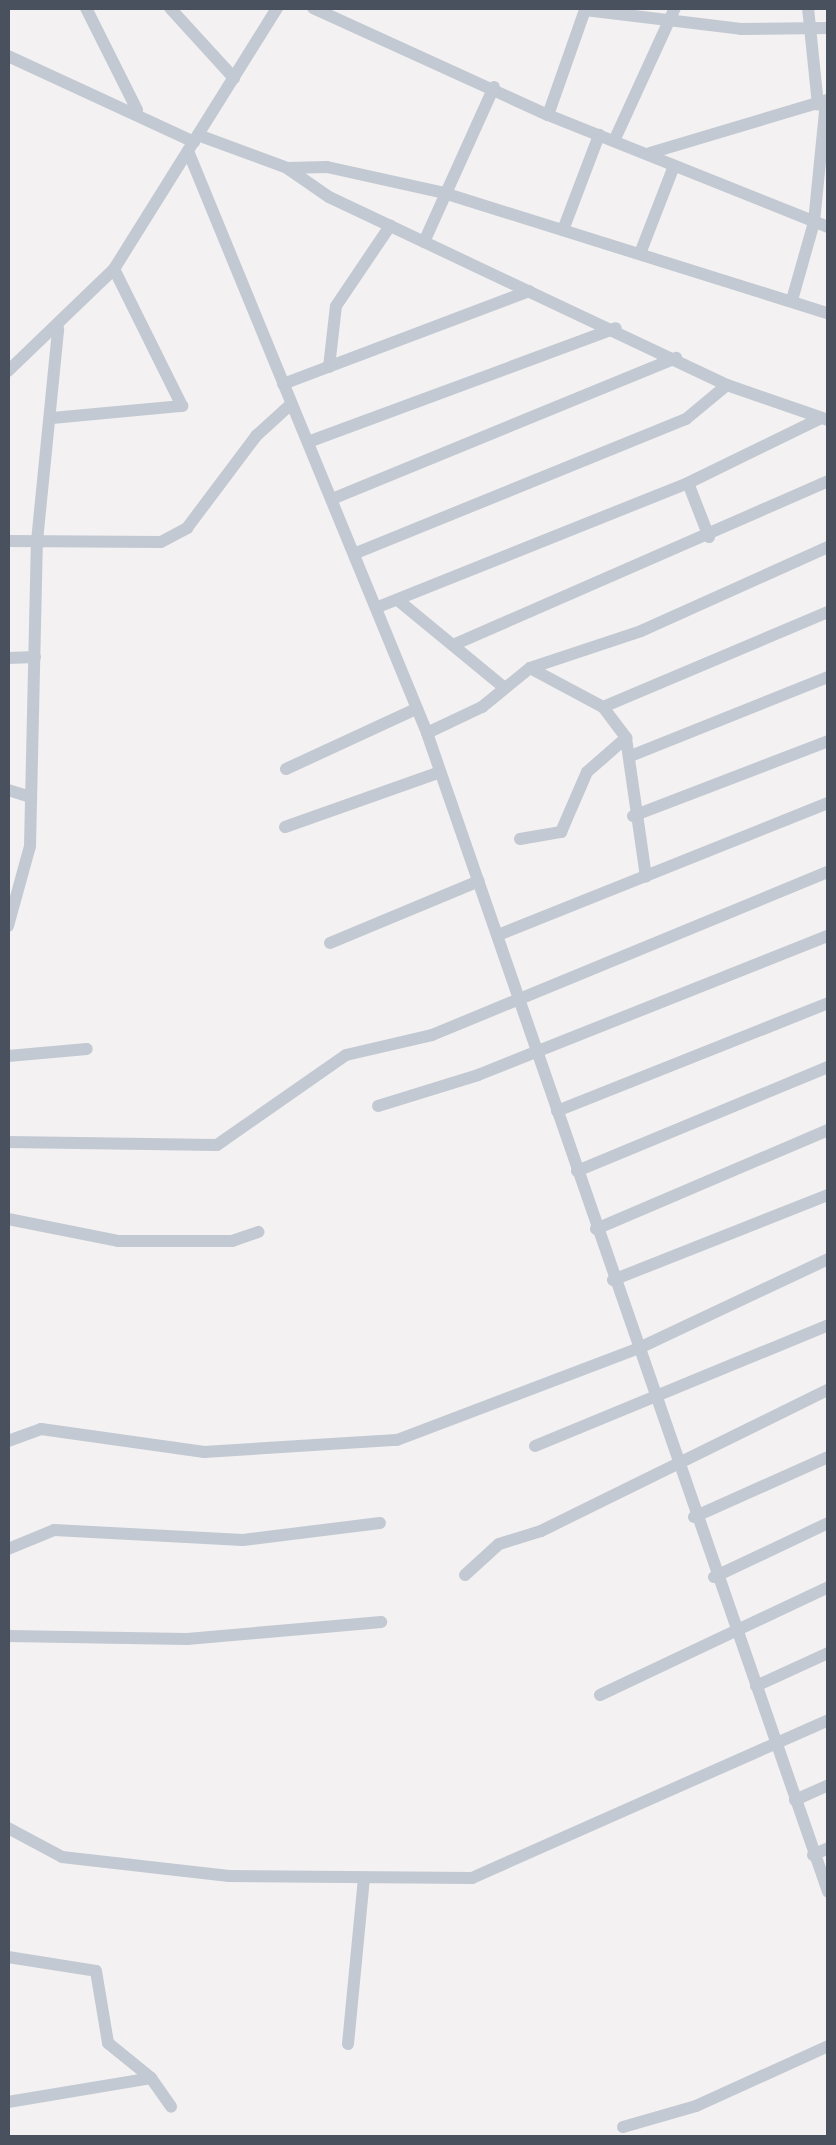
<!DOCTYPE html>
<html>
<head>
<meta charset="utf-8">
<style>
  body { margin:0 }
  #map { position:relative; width:836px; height:2145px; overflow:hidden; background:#f3f1f1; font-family:Arial,sans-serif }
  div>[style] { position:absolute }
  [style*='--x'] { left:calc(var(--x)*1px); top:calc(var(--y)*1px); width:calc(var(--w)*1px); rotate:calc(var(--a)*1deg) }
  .minor>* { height:12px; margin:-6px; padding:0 6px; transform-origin:6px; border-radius:6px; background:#c2c9d2 }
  span { translate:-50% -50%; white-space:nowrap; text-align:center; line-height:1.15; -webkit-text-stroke:10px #fff; paint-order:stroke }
  .frame { position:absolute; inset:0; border:10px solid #49515e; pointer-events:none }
</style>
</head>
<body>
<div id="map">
  <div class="minor">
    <div style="--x:86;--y:8;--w:114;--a:63.4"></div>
    <div style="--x:170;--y:8;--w:95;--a:47.6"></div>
    <div style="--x:313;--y:8;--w:258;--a:24.5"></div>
    <div style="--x:548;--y:115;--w:302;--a:21.8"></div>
    <div style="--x:808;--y:8;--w:97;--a:84.1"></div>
    <div style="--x:8;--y:56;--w:205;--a:24.8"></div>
    <div style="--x:548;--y:115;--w:111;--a:-70.6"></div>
    <div style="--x:585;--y:10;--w:157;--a:6.9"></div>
    <div style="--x:741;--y:29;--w:87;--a:-0.7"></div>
    <div style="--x:198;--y:135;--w:95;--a:20.3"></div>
    <div style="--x:287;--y:168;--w:51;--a:34.6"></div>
    <div style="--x:329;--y:197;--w:440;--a:25.3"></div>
    <div style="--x:727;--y:385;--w:107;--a:19.1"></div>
    <div style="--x:614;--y:141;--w:146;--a:-65.4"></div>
    <div style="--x:188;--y:151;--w:629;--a:67.67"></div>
    <div style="--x:427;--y:733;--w:1226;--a:70.91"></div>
    <div style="--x:650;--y:153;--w:186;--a:-16.6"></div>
    <div style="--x:287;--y:168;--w:40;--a:-1.4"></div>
    <div style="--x:327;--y:167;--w:120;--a:12.5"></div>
    <div style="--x:444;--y:193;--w:402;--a:17.4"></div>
    <div style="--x:563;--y:230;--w:102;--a:-69.2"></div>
    <div style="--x:424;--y:242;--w:170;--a:-65.7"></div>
    <div style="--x:641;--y:251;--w:91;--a:-68.8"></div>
    <div style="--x:792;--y:300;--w:81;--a:-74.2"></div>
    <div style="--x:814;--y:222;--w:122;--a:-84.3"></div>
    <div style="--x:329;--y:367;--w:61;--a:-83.5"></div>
    <div style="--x:336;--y:306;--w:97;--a:-56"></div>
    <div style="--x:8;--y:371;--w:147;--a:-43.9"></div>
    <div style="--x:114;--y:269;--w:308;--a:-58"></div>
    <div style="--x:283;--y:384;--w:263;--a:-20.7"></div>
    <div style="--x:52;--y:418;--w:131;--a:-5.3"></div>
    <div style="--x:182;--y:406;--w:153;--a:-116.4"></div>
    <div style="--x:308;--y:442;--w:328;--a:-20.3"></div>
    <div style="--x:688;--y:483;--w:58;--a:68.7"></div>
    <div style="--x:332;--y:499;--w:372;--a:-22.3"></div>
    <div style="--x:8;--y:541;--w:153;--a:0.4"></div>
    <div style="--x:161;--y:542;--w:30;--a:-28"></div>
    <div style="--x:187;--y:528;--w:115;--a:-53.1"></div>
    <div style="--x:256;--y:436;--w:47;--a:-42.4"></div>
    <div style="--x:356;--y:553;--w:356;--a:-22.1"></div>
    <div style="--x:686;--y:419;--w:53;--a:-39.7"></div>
    <div style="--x:399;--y:601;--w:134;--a:39.5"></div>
    <div style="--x:378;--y:607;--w:334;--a:-21.8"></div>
    <div style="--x:688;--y:483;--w:148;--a:-26"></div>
    <div style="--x:453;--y:645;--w:409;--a:-23.6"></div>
    <div style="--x:8;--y:658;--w:27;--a:-2"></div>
    <div style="--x:530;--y:668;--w:83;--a:28.1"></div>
    <div style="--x:603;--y:707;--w:39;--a:53"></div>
    <div style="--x:626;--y:738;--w:140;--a:81.8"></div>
    <div style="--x:603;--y:707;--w:244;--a:-22.9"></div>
    <div style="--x:427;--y:733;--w:61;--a:-25.3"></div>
    <div style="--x:482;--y:707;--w:62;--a:-39.1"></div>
    <div style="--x:530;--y:668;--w:117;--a:-18.4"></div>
    <div style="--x:641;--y:631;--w:205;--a:-24.2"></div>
    <div style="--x:633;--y:755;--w:210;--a:-21.8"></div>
    <div style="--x:286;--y:769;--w:143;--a:-24.8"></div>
    <div style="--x:8;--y:790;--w:21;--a:17"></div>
    <div style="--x:633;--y:816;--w:209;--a:-21"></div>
    <div style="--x:285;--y:827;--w:164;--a:-19.5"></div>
    <div style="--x:520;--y:839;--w:42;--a:-9.7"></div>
    <div style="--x:561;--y:832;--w:65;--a:-66.6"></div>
    <div style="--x:587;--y:772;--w:52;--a:-41.1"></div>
    <div style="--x:8;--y:926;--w:83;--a:-74.6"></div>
    <div style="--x:30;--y:846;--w:305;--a:-88.7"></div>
    <div style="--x:37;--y:541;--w:213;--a:-84.3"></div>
    <div style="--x:498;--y:935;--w:355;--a:-21.8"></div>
    <div style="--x:330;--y:943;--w:161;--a:-22.6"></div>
    <div style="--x:8;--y:1056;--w:79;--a:-5.1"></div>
    <div style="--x:378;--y:1106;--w:105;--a:-17.2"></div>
    <div style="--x:478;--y:1075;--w:377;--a:-21.7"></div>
    <div style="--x:557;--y:1111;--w:292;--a:-21.7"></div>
    <div style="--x:8;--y:1142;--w:209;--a:0.8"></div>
    <div style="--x:217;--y:1145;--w:157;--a:-34.9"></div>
    <div style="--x:346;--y:1055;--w:88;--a:-13.1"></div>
    <div style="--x:432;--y:1035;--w:428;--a:-22.4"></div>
    <div style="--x:577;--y:1171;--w:272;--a:-22.5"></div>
    <div style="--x:8;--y:1219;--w:112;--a:11.3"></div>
    <div style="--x:118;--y:1241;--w:114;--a:0"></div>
    <div style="--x:232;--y:1241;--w:28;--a:-19"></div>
    <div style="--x:596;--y:1229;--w:252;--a:-23.1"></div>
    <div style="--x:613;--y:1280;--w:231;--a:-21.6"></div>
    <div style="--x:8;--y:1441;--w:35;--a:-20"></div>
    <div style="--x:41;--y:1429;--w:165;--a:8"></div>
    <div style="--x:204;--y:1452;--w:193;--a:-3.6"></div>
    <div style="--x:397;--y:1440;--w:257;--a:-20.8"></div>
    <div style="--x:637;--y:1349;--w:211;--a:-25.2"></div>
    <div style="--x:535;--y:1446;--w:317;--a:-22.4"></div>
    <div style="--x:694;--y:1517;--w:147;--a:-24.1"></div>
    <div style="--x:8;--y:1549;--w:50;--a:-22.4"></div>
    <div style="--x:54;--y:1530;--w:189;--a:3"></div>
    <div style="--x:243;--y:1540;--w:138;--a:-7.1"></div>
    <div style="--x:465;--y:1575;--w:46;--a:-42.4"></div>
    <div style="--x:499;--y:1544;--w:44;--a:-17.2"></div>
    <div style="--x:541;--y:1531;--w:320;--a:-26.2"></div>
    <div style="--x:714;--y:1577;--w:126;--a:-25.3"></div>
    <div style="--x:8;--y:1636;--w:179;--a:1"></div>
    <div style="--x:187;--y:1639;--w:195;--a:-5"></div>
    <div style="--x:756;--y:1686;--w:79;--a:-24.6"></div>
    <div style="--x:600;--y:1695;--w:252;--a:-25.3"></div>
    <div style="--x:795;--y:1800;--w:36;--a:-24"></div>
    <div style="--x:8;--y:1828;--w:61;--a:28.2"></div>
    <div style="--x:62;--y:1857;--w:168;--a:6.5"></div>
    <div style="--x:229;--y:1876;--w:243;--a:0.5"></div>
    <div style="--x:472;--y:1878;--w:389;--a:-23.9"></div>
    <div style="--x:813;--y:1855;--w:17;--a:-25"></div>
    <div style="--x:8;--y:1957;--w:89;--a:9"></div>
    <div style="--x:96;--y:1971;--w:73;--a:80.5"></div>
    <div style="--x:108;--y:2043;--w:55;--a:39.1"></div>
    <div style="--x:151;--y:2078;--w:35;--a:55"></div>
    <div style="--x:348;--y:2044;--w:167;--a:-84.5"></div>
    <div style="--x:8;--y:2102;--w:145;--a:-9.5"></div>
    <div style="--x:623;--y:2127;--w:76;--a:-16"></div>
    <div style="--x:696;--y:2106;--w:145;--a:-24.4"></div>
  </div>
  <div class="frame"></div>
</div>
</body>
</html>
